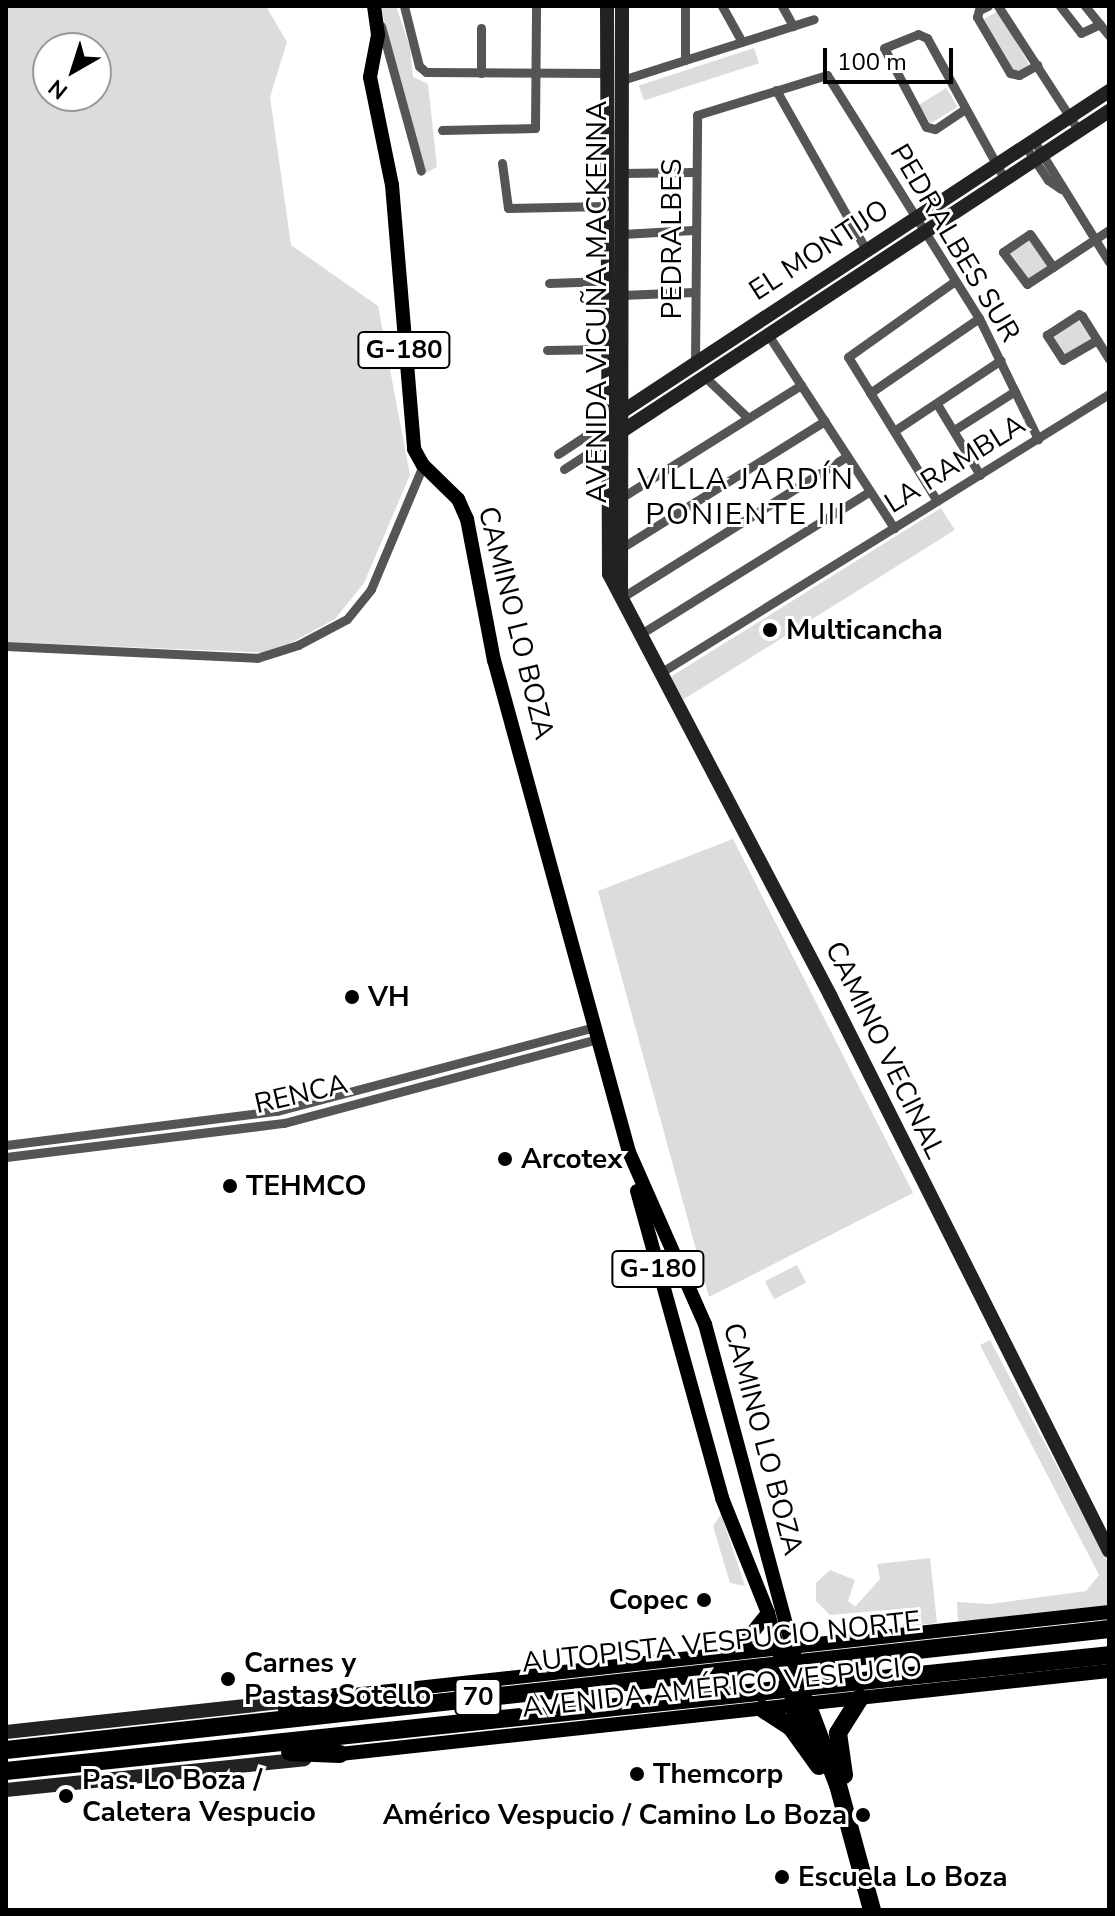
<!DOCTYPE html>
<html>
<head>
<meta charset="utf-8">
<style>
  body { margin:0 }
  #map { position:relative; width:1115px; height:1916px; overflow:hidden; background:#fff; font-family:"Nunito Sans",sans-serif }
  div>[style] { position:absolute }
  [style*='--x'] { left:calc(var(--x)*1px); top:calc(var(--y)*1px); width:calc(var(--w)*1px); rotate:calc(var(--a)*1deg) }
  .green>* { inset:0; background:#dcdcdc; transform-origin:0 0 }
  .street>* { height:9px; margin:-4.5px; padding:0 4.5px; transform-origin:4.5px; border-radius:4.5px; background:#555 }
  .secondary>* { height:14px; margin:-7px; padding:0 7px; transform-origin:7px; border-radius:7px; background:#222 }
  .primary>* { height:14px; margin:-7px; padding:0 7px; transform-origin:7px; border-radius:7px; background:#000 }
  .highway>* { height:18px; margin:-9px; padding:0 9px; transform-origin:9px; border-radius:9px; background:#000 }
  .dots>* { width:22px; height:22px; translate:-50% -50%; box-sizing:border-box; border:4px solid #fff; border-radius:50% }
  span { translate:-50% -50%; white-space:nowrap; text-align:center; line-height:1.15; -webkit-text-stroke:6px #fff; paint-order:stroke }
  .shield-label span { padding:2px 6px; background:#fff; border:2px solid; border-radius:6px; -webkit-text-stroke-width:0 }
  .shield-label { font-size:26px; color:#000; font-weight:700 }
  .street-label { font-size:28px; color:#000 }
  .poi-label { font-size:28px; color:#000; font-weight:700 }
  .left { translate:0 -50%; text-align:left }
  .right { translate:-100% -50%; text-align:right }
  .neighbourhood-label { font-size:30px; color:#000; letter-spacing:2px }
  .frame { position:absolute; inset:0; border:8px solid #000; pointer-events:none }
  .north { position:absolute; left:32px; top:32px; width:80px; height:80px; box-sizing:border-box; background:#fff; border:2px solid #999; border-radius:50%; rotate:219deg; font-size:22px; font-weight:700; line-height:32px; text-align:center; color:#000 }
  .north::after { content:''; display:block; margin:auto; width:28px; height:36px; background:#000; clip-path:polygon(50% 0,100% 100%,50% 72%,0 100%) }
  .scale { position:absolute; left:823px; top:48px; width:130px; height:36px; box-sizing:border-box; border:4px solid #000; border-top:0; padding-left:10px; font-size:24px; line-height:28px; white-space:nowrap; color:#000; -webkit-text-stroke:6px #fff; paint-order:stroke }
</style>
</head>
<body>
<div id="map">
  <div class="green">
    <div style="clip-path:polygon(evenodd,6px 6px,266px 6px,287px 42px,270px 97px,291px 245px,378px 306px,410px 475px,364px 583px,335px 619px,272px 653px,6px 642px,6px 6px,48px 48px,96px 48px,96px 96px,48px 96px,48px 48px)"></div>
    <div style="clip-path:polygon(380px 6px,396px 6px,410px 47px,413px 77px,428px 84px,437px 167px,426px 173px)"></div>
    <div style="left:998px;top:11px;width:62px;height:16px;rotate:60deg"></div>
    <div style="left:754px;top:48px;width:16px;height:121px;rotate:72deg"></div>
    <div style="left:946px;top:88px;width:22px;height:32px;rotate:58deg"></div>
    <div style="left:1031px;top:240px;width:32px;height:25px;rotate:58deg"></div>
    <div style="left:1078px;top:319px;width:24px;height:31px;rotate:57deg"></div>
    <div style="left:941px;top:508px;width:26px;height:320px;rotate:58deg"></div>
    <div style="clip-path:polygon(733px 839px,913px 1193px,709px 1297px,598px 891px)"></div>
    <div style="left:797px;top:1265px;width:20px;height:36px;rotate:63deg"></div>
    <div style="clip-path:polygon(990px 1340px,1109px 1564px,1109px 1608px,958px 1621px,957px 1602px,990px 1604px,1086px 1591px,1099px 1575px,980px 1345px)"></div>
    <div style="clip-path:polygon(721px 1514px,745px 1586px,730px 1583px,713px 1526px)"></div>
    <div style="clip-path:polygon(930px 1558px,937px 1623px,902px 1627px,910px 1608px,830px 1615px,816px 1601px,816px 1583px,830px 1570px,855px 1580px,848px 1601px,855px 1607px,880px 1579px,877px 1564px)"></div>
  </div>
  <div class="street">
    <div style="--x:404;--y:6;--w:62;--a:76"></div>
    <div style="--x:419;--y:66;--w:9;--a:41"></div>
    <div style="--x:426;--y:72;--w:179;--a:0.3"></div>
    <div style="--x:722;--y:6;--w:41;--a:60.9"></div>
    <div style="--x:782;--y:6;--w:23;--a:61"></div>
    <div style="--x:988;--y:6;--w:10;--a:156"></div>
    <div style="--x:979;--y:10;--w:7;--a:106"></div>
    <div style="--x:977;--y:17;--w:65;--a:59.5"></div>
    <div style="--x:1010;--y:73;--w:9;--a:13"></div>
    <div style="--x:1019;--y:75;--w:21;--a:-29"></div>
    <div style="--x:998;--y:6;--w:149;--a:57.1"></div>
    <div style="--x:1060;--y:6;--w:34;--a:52"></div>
    <div style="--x:1081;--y:33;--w:21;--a:-25"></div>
    <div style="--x:1085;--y:6;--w:38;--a:51"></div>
    <div style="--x:381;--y:26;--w:150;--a:74.6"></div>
    <div style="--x:481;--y:28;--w:45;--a:90"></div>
    <div style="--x:685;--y:60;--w:54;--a:-90"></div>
    <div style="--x:622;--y:80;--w:201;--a:-17.6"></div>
    <div style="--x:776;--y:90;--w:184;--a:60.6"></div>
    <div style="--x:965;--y:109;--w:36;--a:146"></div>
    <div style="--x:935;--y:129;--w:9;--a:-167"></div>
    <div style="--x:926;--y:127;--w:89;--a:-118"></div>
    <div style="--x:884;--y:48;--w:37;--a:-22"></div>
    <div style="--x:918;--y:34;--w:10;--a:24"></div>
    <div style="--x:927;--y:38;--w:162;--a:61.2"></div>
    <div style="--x:442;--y:130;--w:93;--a:-1.2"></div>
    <div style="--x:535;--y:128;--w:122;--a:-89.5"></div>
    <div style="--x:1034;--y:141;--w:142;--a:58.2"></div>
    <div style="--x:1025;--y:146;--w:41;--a:55.9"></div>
    <div style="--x:1048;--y:180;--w:16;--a:35"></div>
    <div style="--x:502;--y:163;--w:45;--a:82.4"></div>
    <div style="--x:508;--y:208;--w:98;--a:-1.2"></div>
    <div style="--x:622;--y:173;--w:72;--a:-0.8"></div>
    <div style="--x:622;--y:234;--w:71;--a:-3.2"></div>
    <div style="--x:1030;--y:234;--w:40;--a:55.1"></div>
    <div style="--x:1053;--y:267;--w:31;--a:147"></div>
    <div style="--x:1027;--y:284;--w:40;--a:-127"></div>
    <div style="--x:1003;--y:252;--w:32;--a:-34"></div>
    <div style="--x:1053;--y:267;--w:67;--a:-33.5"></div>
    <div style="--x:549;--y:283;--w:58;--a:-2"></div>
    <div style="--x:622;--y:295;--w:72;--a:-2.4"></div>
    <div style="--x:767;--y:333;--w:233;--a:56.9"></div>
    <div style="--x:1097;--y:340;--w:39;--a:150"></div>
    <div style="--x:1063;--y:360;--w:30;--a:-123"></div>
    <div style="--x:1047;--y:335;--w:38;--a:-33"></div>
    <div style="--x:1079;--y:314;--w:4;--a:34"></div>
    <div style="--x:1082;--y:316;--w:51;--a:57.9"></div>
    <div style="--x:547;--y:350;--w:61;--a:-0.9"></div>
    <div style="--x:695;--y:363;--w:248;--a:-89.5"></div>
    <div style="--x:697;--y:115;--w:136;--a:-17.1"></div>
    <div style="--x:827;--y:75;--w:287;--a:58"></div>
    <div style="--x:979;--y:318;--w:135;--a:64"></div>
    <div style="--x:705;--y:377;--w:59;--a:43.6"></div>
    <div style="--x:870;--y:393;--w:132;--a:-34.5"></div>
    <div style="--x:937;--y:404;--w:83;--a:58.8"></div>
    <div style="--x:954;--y:430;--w:72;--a:-32.6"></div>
    <div style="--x:894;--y:431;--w:128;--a:-33.6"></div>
    <div style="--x:558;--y:454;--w:60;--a:-33.4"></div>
    <div style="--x:564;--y:469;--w:51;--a:-33.1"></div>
    <div style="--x:624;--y:496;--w:209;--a:-32.1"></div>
    <div style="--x:937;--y:501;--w:169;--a:-121.7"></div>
    <div style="--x:848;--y:357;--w:131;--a:-35.4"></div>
    <div style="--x:623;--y:547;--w:238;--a:-32"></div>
    <div style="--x:621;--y:598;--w:267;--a:-32.1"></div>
    <div style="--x:639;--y:635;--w:272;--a:-31.9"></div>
    <div style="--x:6;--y:646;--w:251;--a:2.7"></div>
    <div style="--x:257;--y:658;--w:43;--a:-17.6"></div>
    <div style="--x:298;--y:645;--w:55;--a:-28"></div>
    <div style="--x:347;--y:619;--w:38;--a:-51"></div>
    <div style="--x:371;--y:589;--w:134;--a:-67.2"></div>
    <div style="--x:660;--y:673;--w:529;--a:-31.86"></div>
    <div style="--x:6;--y:1145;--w:273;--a:-7.2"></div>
    <div style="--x:277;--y:1111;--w:330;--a:-14.8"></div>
    <div style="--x:6;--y:1157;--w:280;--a:-7"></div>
    <div style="--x:284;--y:1123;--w:325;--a:-15"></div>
  </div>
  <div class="secondary">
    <div style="--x:607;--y:6;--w:568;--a:89.8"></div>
    <div style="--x:609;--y:574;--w:475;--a:62.3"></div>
    <div style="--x:830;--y:995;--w:622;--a:63.35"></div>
    <div style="--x:608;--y:421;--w:600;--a:-33.37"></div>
    <div style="--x:607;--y:441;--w:601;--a:-33.32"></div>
    <div style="--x:621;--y:594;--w:588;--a:-89.9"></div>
    <div style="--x:6;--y:1732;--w:295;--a:-6.2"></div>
    <div style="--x:6;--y:1790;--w:300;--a:-5.9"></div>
  </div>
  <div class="primary">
    <div style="--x:374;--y:6;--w:29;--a:82"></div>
    <div style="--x:378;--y:35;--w:43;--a:100.8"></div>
    <div style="--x:370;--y:77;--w:110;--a:78.5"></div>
    <div style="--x:392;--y:185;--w:265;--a:85.2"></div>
    <div style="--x:414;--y:449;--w:18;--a:61"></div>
    <div style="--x:423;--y:465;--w:49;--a:44.2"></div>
    <div style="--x:458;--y:499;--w:22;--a:66"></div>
    <div style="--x:467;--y:519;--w:144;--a:79.2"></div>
    <div style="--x:494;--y:660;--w:510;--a:74.66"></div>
    <div style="--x:629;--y:1152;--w:188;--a:66.2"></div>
    <div style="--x:705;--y:1324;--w:384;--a:74.9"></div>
    <div style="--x:637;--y:1191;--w:319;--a:74.5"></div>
    <div style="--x:722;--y:1498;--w:124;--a:68.2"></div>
    <div style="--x:768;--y:1613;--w:89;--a:74.4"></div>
    <div style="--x:736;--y:1653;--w:51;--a:-51.3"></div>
    <div style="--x:335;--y:1697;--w:779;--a:-6.27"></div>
    <div style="--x:340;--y:1754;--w:773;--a:-6.16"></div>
  </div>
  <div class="highway">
    <div style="--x:807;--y:1704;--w:87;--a:69.1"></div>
    <div style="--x:838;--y:1785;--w:130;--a:74.8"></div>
    <div style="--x:793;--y:1705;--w:33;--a:69"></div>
    <div style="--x:287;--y:1709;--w:49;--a:-14"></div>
    <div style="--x:763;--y:1709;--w:33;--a:33"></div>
    <div style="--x:791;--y:1727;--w:48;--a:54.3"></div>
    <div style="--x:6;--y:1750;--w:1110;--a:-6.26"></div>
    <div style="--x:290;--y:1752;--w:50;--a:2.3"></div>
    <div style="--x:6;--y:1771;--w:1109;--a:-6"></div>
    <div style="--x:844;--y:1775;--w:42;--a:-98.1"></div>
    <div style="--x:838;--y:1733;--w:41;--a:-57.8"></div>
  </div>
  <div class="dots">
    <div style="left:770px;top:630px;background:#000"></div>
    <div style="left:352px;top:997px;background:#000"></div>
    <div style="left:505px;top:1159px;background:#000"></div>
    <div style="left:230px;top:1186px;background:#000"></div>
    <div style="left:704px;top:1600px;background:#000"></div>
    <div style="left:228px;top:1679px;background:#000"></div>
    <div style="left:637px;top:1774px;background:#000"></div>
    <div style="left:66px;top:1796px;background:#000"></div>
    <div style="left:863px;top:1815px;background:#000"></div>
    <div style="left:782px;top:1877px;background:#000"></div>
  </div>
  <div class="shield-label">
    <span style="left:404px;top:350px">G-180</span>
    <span style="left:658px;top:1269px">G-180</span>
    <span style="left:478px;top:1697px">70</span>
  </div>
  <div class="street-label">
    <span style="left:672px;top:239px;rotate:-90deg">PEDRALBES</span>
    <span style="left:955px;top:243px;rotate:59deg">PEDRALBES SUR</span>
    <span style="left:819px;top:250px;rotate:-33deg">EL MONTIJO</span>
    <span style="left:597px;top:302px;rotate:-90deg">AVENIDA VICUÑA MACKENNA</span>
    <span style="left:955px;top:464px;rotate:-32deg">LA RAMBLA</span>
    <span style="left:516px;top:623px;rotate:76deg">CAMINO LO BOZA</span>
    <span style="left:885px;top:1050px;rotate:64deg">CAMINO VECINAL</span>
    <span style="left:301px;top:1094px;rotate:-13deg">RENCA</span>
    <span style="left:763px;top:1439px;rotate:75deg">CAMINO LO BOZA</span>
    <span style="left:721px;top:1642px;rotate:-6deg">AUTOPISTA VESPUCIO NORTE</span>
    <span style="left:722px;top:1687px;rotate:-6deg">AVENIDA AMÉRICO VESPUCIO</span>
  </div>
  <div class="poi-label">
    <span class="left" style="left:786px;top:630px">Multicancha</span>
    <span class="left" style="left:368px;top:997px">VH</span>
    <span class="left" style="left:521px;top:1159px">Arcotex</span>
    <span class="left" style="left:246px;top:1186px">TEHMCO</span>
    <span class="right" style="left:688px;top:1600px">Copec</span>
    <span class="left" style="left:244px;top:1679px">Carnes y<br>Pastas Sotello</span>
    <span class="left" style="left:653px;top:1774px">Themcorp</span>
    <span class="left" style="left:82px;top:1796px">Pas. Lo Boza /<br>Caletera Vespucio</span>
    <span class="right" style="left:847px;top:1815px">Américo Vespucio / Camino Lo Boza</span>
    <span class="left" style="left:798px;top:1877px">Escuela Lo Boza</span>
  </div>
  <div class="neighbourhood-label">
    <span style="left:746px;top:497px">VILLA JARDÍN<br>PONIENTE III</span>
  </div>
  <div class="frame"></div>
  <div class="north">N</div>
  <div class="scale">100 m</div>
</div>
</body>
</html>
